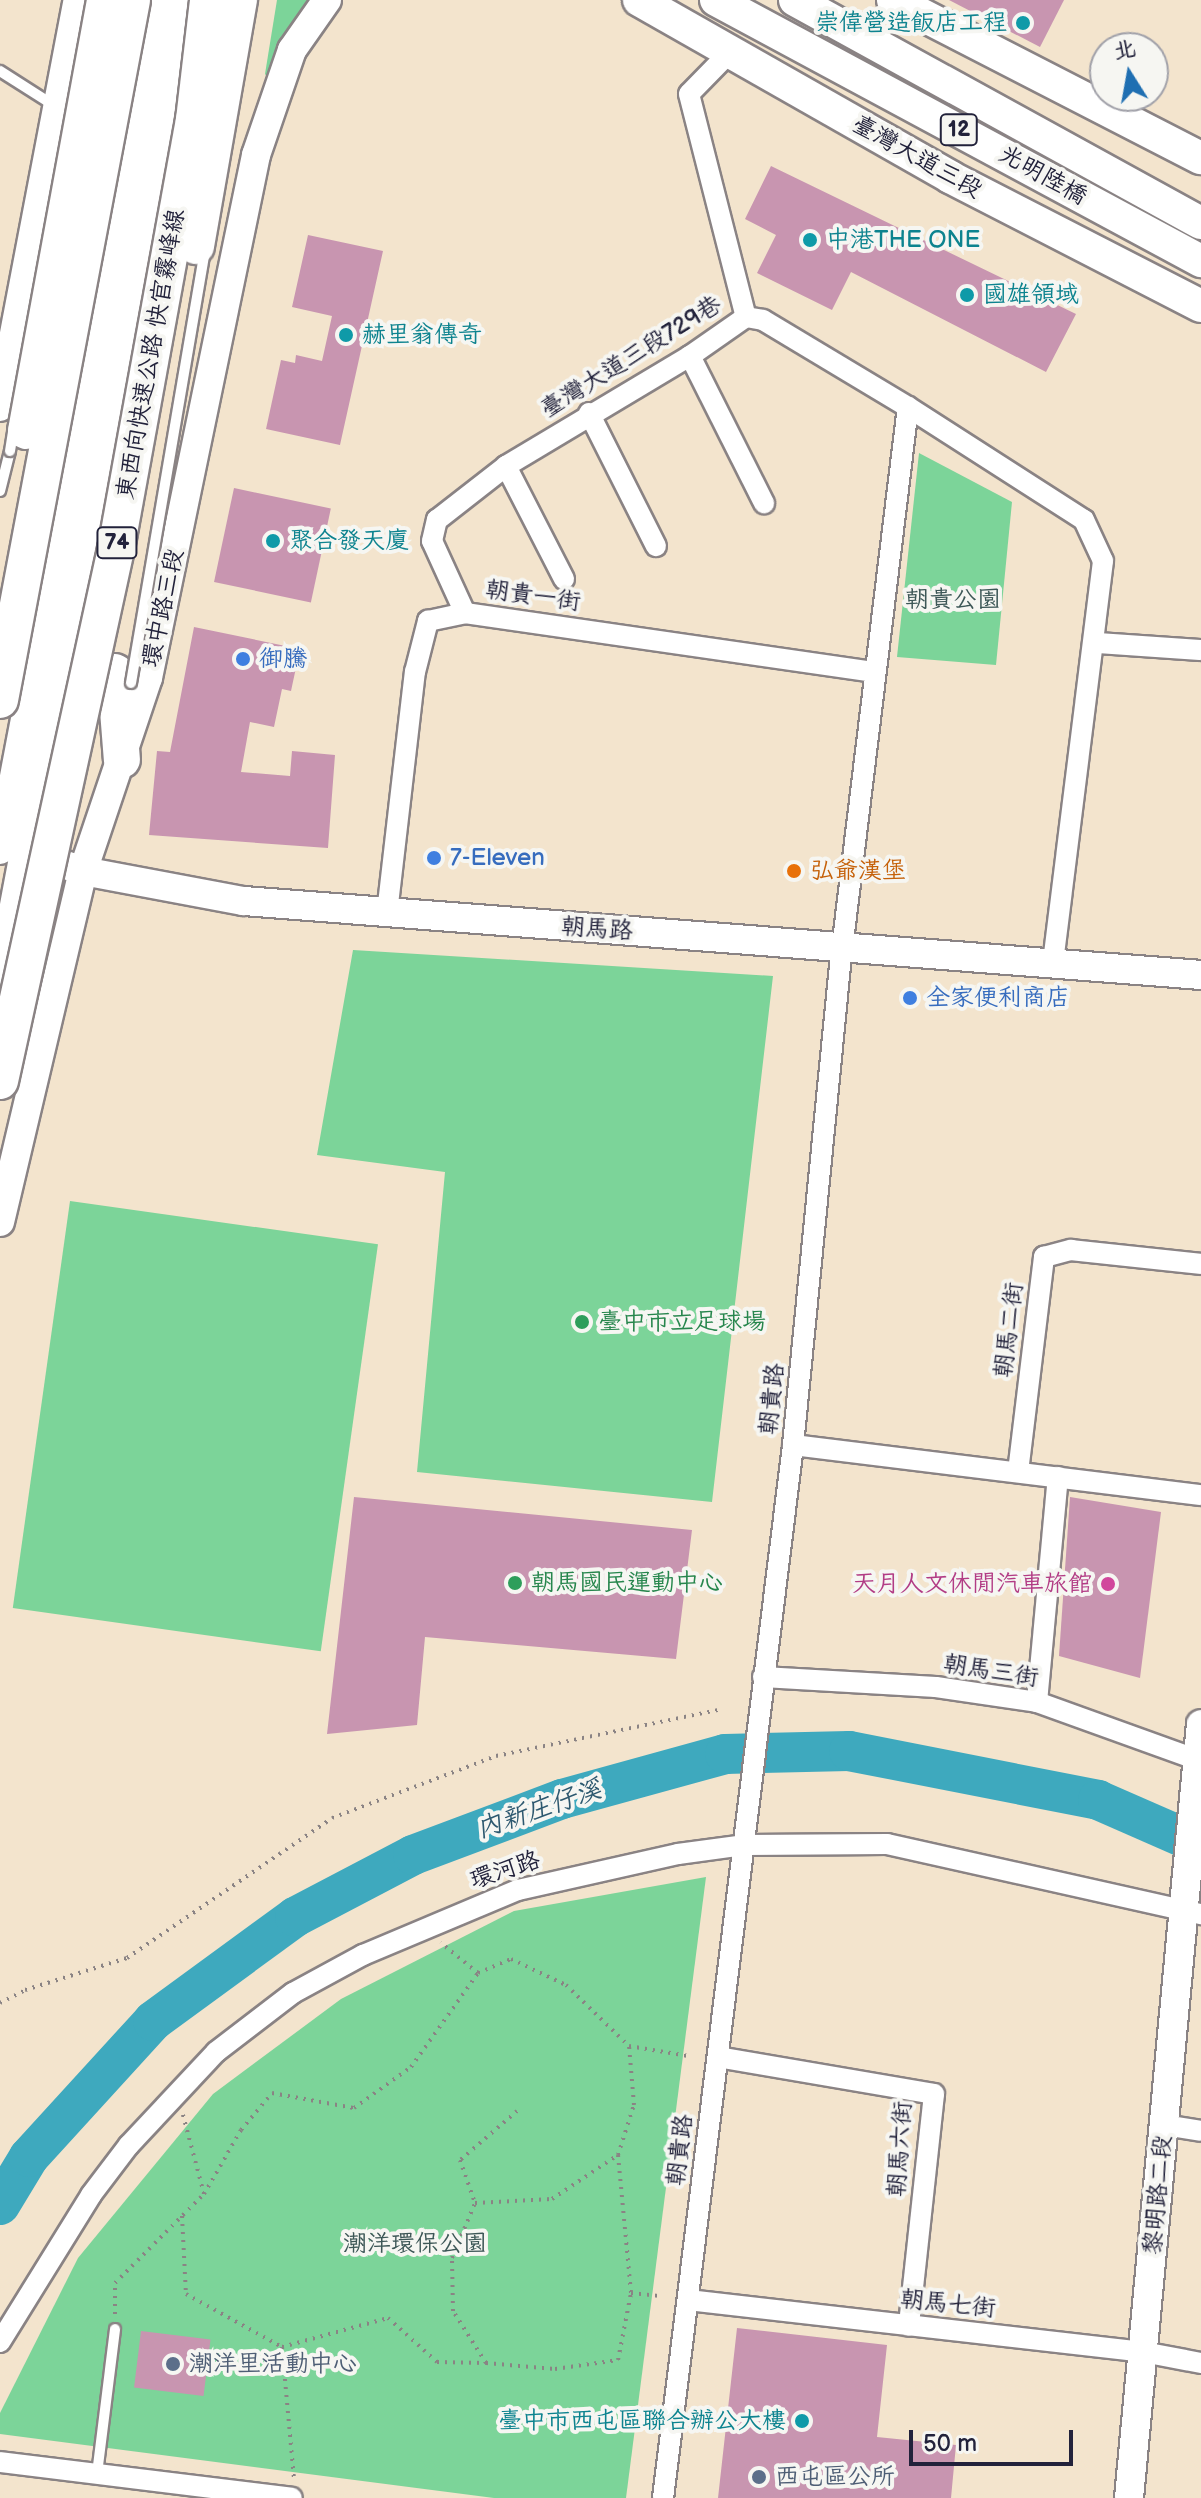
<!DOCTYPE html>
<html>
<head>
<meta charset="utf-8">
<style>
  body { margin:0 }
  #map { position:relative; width:1201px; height:2498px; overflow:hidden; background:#f3e4cd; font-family:"Balsamiq Sans","LXGW WenKai TC",sans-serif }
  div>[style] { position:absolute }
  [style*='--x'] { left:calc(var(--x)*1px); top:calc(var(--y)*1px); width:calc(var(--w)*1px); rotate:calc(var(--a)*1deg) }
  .green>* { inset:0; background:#7cd499; transform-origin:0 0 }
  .river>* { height:40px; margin:-20px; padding:0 20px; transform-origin:20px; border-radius:20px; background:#3ea9be }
  .building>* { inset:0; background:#c895b0; transform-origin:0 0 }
  .path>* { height:4px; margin-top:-2px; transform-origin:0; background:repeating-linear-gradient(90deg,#8a8384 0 2px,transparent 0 8px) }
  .roads { filter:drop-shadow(2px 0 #8a8384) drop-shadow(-2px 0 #8a8384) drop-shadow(0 2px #8a8384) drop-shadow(0 -2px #8a8384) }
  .lane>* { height:10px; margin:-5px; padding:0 5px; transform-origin:5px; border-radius:5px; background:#fff }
  .street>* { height:20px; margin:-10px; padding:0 10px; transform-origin:10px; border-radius:10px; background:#fff }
  .secondary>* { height:28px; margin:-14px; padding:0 14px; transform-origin:14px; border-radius:14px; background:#fff }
  .primary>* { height:32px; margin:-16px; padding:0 16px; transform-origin:16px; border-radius:16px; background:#fff }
  .highway>* { height:36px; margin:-18px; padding:0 18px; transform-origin:18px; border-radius:18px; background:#fff }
  .bridges { filter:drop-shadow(2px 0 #8a8384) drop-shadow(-2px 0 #8a8384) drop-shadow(0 2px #8a8384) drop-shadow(0 -2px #8a8384) }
  .lane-bridge>* { height:10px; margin:-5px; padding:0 5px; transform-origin:5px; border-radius:5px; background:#fff }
  .highway-bridge>* { height:36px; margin:-18px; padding:0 18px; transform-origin:18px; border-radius:18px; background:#fff }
  .dots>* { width:22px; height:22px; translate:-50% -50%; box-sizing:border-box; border:4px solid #f6f6f2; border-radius:50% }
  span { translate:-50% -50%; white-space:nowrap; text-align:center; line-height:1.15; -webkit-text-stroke:8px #f6f6f2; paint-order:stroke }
  .shield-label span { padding:2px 6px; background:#f6f6f2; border:2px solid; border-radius:6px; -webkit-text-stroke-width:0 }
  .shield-label { font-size:22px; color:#22223b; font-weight:700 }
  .culture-label { font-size:24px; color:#0d838f }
  .right { translate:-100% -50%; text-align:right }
  .left { translate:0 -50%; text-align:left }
  .street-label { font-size:24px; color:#22223b }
  .park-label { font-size:24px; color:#3d5757 }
  .shop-label { font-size:24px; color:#366cbe }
  .food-label { font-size:24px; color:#c56008 }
  .leisure-label { font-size:24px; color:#27864d }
  .hotel-label { font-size:24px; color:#b23c85 }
  .service-label { font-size:24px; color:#4e5e75 }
  .water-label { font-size:26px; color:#2d586f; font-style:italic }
  .north { position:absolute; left:1089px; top:32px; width:80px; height:80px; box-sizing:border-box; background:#f6f6f2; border:2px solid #a1a1a9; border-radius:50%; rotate:349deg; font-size:22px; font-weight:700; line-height:32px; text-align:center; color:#22223b }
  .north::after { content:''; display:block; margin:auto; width:28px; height:36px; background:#1f6fb2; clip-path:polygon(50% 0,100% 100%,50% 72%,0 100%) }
  .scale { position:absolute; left:909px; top:2430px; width:164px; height:36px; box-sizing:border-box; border:4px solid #22223b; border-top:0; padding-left:10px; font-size:24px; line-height:28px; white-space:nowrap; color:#22223b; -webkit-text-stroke:6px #f6f6f2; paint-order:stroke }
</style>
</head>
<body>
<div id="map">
  <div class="green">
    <div style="clip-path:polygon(277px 0,314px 0,272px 84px,265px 74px)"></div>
    <div style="clip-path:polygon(919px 453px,1012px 502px,996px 665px,897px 657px)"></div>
    <div style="clip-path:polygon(353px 950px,773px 976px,712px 1502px,417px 1472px,445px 1172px,317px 1155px)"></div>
    <div style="left:70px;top:1201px;width:311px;height:411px;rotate:8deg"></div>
    <div style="clip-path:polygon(706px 1877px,626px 2498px,494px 2498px,0 2434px,0 2413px,78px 2258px,213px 2094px,341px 1999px,514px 1911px)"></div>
  </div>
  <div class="river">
    <div style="--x:0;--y:2205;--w:56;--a:-58.9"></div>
    <div style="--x:29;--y:2157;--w:184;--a:-47.6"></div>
    <div style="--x:153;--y:2021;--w:176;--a:-36.2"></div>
    <div style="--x:295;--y:1917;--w:133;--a:-27.7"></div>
    <div style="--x:413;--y:1855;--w:159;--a:-20.6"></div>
    <div style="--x:562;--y:1799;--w:169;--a:-15.4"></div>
    <div style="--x:725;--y:1754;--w:124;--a:-1.4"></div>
    <div style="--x:849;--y:1751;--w:254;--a:11.1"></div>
    <div style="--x:1098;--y:1800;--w:112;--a:23.6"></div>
  </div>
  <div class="building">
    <div style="clip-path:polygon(949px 0,1064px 0,1040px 47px)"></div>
    <div style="clip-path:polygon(771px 166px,1076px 314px,1046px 372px,851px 272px,832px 310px,757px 273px,776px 235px,745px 219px)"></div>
    <div style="clip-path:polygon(308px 235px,383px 251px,340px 445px,266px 429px,281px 360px,295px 363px,296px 355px,322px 361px,332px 316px,292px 307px)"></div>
    <div style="left:234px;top:488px;width:99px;height:96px;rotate:12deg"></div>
    <div style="clip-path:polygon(194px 627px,300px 649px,291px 691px,282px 689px,274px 727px,250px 722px,241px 772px,290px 776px,292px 751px,335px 755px,328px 848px,149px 835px,157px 751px,170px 752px)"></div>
    <div style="clip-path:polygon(354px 1497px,692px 1530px,676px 1659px,425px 1637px,417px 1725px,327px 1734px)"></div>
    <div style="clip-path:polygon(1070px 1497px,1161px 1512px,1140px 1678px,1059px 1656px)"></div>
    <div style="clip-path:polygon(737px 2328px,887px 2345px,877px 2437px,956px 2445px,951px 2498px,718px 2498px)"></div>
    <div style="left:141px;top:2331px;width:70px;height:57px;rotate:7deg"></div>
  </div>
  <div class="path">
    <div style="--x:478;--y:1973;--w:36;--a:-23"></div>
    <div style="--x:511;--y:1959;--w:61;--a:25.3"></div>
    <div style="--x:566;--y:1985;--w:88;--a:44.1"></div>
    <div style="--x:629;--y:2046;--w:60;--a:9.6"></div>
    <div style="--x:0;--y:2003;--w:28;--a:-27"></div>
    <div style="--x:25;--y:1990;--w:107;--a:-17.4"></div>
    <div style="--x:127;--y:1958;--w:248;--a:-34.3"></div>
    <div style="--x:332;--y:1818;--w:175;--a:-20.7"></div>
    <div style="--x:496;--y:1756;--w:231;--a:-11.7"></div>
    <div style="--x:517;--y:2111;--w:75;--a:139.3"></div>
    <div style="--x:460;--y:2160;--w:46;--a:70.8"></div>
    <div style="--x:475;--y:2203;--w:77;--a:-3"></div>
    <div style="--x:552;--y:2199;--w:79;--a:-33.7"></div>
    <div style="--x:618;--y:2155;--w:52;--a:-72.3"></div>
    <div style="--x:634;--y:2105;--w:59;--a:-94.8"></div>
    <div style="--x:618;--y:2155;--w:139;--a:84.6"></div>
    <div style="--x:631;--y:2293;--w:30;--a:6"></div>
    <div style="--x:204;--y:2194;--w:74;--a:-60"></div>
    <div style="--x:241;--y:2130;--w:48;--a:-50"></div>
    <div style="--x:272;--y:2093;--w:83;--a:10.4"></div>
    <div style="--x:354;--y:2108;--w:70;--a:-35.7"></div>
    <div style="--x:411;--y:2067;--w:115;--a:-54.5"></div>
    <div style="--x:478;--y:1973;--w:48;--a:-141"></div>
    <div style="--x:182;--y:2216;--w:78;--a:87.1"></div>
    <div style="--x:186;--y:2294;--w:110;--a:28.9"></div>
    <div style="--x:282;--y:2347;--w:110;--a:-15.3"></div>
    <div style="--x:388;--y:2318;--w:66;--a:41.9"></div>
    <div style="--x:437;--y:2362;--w:49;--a:1.2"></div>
    <div style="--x:486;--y:2363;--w:62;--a:-122.4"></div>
    <div style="--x:453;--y:2311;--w:53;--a:-91.1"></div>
    <div style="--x:452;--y:2258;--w:60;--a:-67.3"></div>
    <div style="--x:115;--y:2314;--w:31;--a:-90"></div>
    <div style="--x:115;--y:2283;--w:126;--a:-45"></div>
    <div style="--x:204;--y:2194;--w:82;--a:-104.9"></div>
    <div style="--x:282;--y:2347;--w:134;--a:84.8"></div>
    <div style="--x:486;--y:2363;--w:69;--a:5"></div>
    <div style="--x:555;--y:2369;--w:64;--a:-8.1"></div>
    <div style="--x:618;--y:2360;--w:68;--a:-79"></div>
  </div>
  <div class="roads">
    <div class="lane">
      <div style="--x:0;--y:71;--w:65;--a:32.5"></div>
      <div style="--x:0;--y:491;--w:41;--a:-76"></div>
      <div style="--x:97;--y:2474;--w:146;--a:-82.9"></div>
    </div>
    <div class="street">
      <div style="--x:729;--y:53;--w:57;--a:134.3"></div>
      <div style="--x:689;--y:94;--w:230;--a:75.7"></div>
      <div style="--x:746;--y:317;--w:17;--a:10"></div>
      <div style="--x:763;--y:320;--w:169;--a:31"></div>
      <div style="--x:908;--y:407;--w:209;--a:32.7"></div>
      <div style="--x:1084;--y:520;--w:45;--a:65.1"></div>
      <div style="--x:1103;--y:561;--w:404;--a:97.1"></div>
      <div style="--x:690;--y:356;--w:165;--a:63.3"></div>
      <div style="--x:589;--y:413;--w:149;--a:63.3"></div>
      <div style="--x:506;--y:466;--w:127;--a:62.8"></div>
      <div style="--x:465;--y:613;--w:79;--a:-114.6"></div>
      <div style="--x:432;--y:541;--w:22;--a:-77"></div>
      <div style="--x:437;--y:520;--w:88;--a:-38"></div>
      <div style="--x:506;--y:466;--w:214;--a:-30.9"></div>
      <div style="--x:690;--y:356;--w:68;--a:-34.9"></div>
      <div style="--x:1097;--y:643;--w:104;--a:3.9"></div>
      <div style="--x:387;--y:913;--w:243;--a:-83.4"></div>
      <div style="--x:415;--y:672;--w:53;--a:-75.7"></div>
      <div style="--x:428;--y:621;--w:38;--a:-12"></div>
      <div style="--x:465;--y:613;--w:414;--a:8.2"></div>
      <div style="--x:793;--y:1445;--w:411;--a:7"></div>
      <div style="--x:1018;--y:1472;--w:217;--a:-83.1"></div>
      <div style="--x:1044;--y:1257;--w:28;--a:-15"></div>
      <div style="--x:1071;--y:1250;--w:131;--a:6.1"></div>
      <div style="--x:763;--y:1677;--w:173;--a:3.3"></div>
      <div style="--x:936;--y:1687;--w:102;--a:8.4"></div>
      <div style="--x:1037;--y:1702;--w:174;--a:19.8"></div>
      <div style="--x:1037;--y:1702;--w:226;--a:-84.7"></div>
      <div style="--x:718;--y:2057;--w:219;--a:9.7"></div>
      <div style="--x:934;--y:2094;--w:233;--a:96.2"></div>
      <div style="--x:1164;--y:2125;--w:37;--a:9"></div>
      <div style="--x:688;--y:2300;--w:458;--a:6.5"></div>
      <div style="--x:1143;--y:2352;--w:59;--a:10.7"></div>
      <div style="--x:0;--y:2342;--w:173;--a:-58.2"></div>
      <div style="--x:91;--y:2195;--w:63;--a:-52.8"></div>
      <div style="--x:129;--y:2145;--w:127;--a:-46.9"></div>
      <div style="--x:216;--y:2052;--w:97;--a:-37.5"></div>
      <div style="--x:293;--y:1993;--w:80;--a:-28.5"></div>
      <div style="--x:363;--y:1955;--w:168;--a:-22.8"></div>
      <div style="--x:518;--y:1890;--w:164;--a:-12.7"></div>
      <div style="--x:678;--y:1854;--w:68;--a:-7.7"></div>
      <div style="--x:745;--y:1845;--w:142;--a:-0.4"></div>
      <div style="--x:887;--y:1844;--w:322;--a:12.6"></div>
      <div style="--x:0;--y:2462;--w:294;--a:7"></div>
      <div style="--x:663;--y:2498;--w:1061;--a:-82.96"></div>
      <div style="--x:793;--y:1445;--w:498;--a:-84.4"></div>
      <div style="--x:842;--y:949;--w:546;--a:-83.06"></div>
    </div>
    <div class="secondary">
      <div style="--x:0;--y:407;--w:414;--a:-79.2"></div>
      <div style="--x:0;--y:843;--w:88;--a:18.6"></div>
      <div style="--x:83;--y:871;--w:164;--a:10.6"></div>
      <div style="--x:244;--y:901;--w:960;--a:4.42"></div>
      <div style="--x:0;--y:850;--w:736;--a:-79.19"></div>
      <div style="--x:0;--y:979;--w:997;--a:-79.24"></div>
      <div style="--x:0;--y:1222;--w:361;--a:-76.7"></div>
      <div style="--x:83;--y:871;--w:204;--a:-71.4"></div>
      <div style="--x:148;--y:678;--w:534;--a:-78.33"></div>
      <div style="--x:256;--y:155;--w:111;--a:-71.1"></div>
      <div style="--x:292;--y:50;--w:61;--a:-55"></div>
      <div style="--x:1129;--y:2498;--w:777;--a:-84.69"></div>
    </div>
    <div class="primary">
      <div style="--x:639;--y:0;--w:358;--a:29.6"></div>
      <div style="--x:950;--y:177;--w:282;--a:27.2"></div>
      <div style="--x:716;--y:0;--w:551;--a:28.29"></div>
      <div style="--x:795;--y:0;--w:463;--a:28.8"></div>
      <div style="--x:893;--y:0;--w:346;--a:27.2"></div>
    </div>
    <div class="highway">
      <div style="--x:138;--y:127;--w:129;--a:-78.9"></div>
      <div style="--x:115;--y:672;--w:88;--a:85.5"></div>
    </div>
  </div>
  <div class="bridges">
    <div class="lane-bridge">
      <div style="--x:10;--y:451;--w:24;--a:-81"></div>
      <div style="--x:131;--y:683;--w:438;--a:-80.3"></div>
    </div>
    <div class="highway-bridge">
      <div style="--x:196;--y:246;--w:250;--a:-80.1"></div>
      <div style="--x:26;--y:431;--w:438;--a:-79.6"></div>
      <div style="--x:0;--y:700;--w:712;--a:-79.32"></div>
      <div style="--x:0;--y:1081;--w:544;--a:-77.7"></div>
      <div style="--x:116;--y:549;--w:436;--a:-79.7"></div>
      <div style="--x:194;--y:120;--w:121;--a:-83.3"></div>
    </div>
  </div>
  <div class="dots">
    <div style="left:1023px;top:23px;background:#0f9aa8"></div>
    <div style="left:810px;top:240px;background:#0f9aa8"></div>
    <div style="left:967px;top:295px;background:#0f9aa8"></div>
    <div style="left:346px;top:335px;background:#0f9aa8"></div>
    <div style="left:273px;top:541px;background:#0f9aa8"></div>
    <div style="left:243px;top:659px;background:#3f7fe0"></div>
    <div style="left:434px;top:858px;background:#3f7fe0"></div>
    <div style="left:794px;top:871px;background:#e8710a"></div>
    <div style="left:910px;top:998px;background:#3f7fe0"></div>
    <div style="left:582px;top:1322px;background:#2e9e5b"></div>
    <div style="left:515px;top:1583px;background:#2e9e5b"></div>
    <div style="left:1108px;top:1584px;background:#d1479c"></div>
    <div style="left:173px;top:2364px;background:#5c6f8a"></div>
    <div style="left:802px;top:2421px;background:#0f9aa8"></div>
    <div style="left:759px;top:2477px;background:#5c6f8a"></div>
  </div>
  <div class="shield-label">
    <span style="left:959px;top:130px">12</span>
    <span style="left:117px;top:543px">74</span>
  </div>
  <div class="culture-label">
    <span class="right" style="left:1007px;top:23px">崇偉營造飯店工程</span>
    <span class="left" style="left:826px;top:240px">中港THE ONE</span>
    <span class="left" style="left:983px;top:295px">國雄領域</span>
    <span class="left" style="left:362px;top:335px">赫里翁傳奇</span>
    <span class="left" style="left:289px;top:541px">聚合發天廈</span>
    <span class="right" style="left:786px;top:2421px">臺中市西屯區聯合辦公大樓</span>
  </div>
  <div class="street-label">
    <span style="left:917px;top:157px;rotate:29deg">臺灣大道三段</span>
    <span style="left:1043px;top:175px;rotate:29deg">光明陸橋</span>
    <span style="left:151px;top:354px;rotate:-80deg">東西向快速公路 快官霧峰線</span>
    <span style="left:631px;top:357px;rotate:-32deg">臺灣大道三段729巷</span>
    <span style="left:533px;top:596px;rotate:8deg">朝貴一街</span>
    <span style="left:163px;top:608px;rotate:-78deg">環中路三段</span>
    <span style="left:597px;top:929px;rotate:4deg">朝馬路</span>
    <span style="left:1009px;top:1330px;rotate:-83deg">朝馬二街</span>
    <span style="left:772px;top:1399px;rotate:-84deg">朝貴路</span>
    <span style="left:991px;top:1671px;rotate:9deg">朝馬三街</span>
    <span style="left:505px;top:1870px;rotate:-18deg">環河路</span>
    <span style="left:900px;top:2149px;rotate:-86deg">朝馬六街</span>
    <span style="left:680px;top:2150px;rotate:-83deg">朝貴路</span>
    <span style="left:1158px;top:2195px;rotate:-85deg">黎明路二段</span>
    <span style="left:948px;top:2304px;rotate:6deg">朝馬七街</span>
  </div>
  <div class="park-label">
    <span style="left:953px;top:600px">朝貴公園</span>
    <span style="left:415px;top:2244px">潮洋環保公園</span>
  </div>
  <div class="shop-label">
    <span class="left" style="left:259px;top:659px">御騰</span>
    <span class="left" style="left:450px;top:858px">7-Eleven</span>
    <span class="left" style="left:926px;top:998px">全家便利商店</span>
  </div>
  <div class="food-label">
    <span class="left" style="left:810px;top:871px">弘爺漢堡</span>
  </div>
  <div class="leisure-label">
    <span class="left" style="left:598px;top:1322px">臺中市立足球場</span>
    <span class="left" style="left:531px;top:1583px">朝馬國民運動中心</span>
  </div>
  <div class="hotel-label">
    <span class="right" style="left:1092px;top:1584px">天月人文休閒汽車旅館</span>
  </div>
  <div class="service-label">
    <span class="left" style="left:189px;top:2364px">潮洋里活動中心</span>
    <span class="left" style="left:775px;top:2477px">西屯區公所</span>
  </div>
  <div class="water-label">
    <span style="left:539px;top:1810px;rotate:-19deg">內新庄仔溪</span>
  </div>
  <div class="north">北</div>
  <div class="scale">50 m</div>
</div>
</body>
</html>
